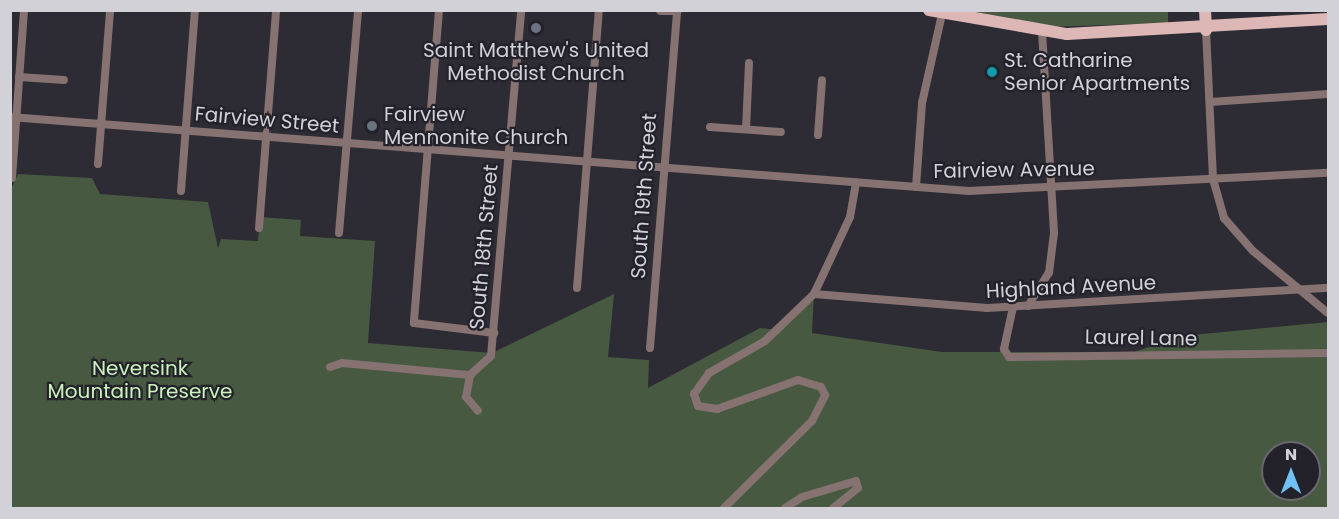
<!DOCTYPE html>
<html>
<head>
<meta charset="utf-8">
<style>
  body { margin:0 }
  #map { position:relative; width:1339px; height:519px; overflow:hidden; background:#2d2b34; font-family:Poppins,sans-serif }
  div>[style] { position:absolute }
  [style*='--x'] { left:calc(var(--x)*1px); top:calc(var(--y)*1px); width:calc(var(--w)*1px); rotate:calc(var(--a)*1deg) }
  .green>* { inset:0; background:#475940 }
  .minor>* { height:8px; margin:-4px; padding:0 4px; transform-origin:4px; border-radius:4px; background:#857271 }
  .tertiary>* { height:9px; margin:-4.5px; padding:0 4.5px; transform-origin:4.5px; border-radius:4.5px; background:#857271 }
  .primary>* { height:12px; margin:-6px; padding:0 6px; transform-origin:6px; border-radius:6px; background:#ddb6b6 }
  .dots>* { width:16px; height:16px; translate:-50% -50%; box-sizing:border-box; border:3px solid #23222a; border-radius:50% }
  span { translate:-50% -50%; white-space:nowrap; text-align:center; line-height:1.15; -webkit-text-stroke:4.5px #23222a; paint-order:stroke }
  .poi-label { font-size:20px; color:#d2d1d7 }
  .left { translate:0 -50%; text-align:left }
  .street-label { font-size:20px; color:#d2d1d7 }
  .park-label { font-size:20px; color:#caf2bb }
  .frame { position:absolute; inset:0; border:12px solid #d2d1d7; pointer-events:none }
  .north { position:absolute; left:1261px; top:441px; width:60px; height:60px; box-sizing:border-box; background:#23222a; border:2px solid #69686f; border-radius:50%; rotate:0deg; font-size:16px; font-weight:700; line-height:24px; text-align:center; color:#d2d1d7 }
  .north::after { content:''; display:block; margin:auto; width:21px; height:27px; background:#72c1f5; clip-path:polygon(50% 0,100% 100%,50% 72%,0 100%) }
</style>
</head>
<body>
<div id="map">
  <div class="green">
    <div style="clip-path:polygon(955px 11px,1168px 11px,1168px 23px,1047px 27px)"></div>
    <div style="clip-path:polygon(evenodd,10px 117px,16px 117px,11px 189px,18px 174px,92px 178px,100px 194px,208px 202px,218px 248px,221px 239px,258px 241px,260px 217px,301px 220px,300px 236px,375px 241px,368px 343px,492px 353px,614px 294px,608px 357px,649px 360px,648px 388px,760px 328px,779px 330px,814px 294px,812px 333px,942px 352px,1134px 352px,1182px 336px,1328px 322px,1328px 508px,11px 508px,10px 117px,1273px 453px,1309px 453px,1309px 489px,1273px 489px,1273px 453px)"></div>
  </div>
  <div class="minor">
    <div style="--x:439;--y:10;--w:314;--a:94.6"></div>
    <div style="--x:414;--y:323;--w:81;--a:7.1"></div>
    <div style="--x:1206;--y:30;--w:149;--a:87.3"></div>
    <div style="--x:1213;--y:179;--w:41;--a:74.2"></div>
    <div style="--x:1224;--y:218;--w:44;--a:48.7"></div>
    <div style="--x:1253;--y:251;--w:97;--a:39.6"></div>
    <div style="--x:19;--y:77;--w:45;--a:3.8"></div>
    <div style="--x:1210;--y:102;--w:118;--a:-3.9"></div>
    <div style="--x:10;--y:117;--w:962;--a:4.41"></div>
    <div style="--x:969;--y:191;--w:359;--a:-2.9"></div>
    <div style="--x:710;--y:127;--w:71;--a:4"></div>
    <div style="--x:746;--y:129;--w:66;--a:-87.4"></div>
    <div style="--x:818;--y:135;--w:55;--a:-85.8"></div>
    <div style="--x:98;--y:164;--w:154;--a:-85.5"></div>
    <div style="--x:12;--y:178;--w:168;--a:-85.9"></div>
    <div style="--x:916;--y:187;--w:84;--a:-85.9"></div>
    <div style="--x:922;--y:103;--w:91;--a:-77.3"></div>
    <div style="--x:181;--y:191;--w:182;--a:-85.6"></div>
    <div style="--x:259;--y:228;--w:219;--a:-85.5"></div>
    <div style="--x:339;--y:233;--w:224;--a:-85.1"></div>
    <div style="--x:577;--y:288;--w:279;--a:-85.5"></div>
    <div style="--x:814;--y:294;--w:174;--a:4.6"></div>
    <div style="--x:987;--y:308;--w:342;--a:-3.4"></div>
    <div style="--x:1028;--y:306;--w:39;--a:-58"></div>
    <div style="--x:1049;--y:273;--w:40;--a:-82.9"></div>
    <div style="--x:1054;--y:233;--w:200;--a:-93.4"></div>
    <div style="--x:1013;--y:307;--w:43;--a:102.1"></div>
    <div style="--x:1004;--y:349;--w:9;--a:58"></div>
    <div style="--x:1009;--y:357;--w:319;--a:-0.7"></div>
    <div style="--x:650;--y:348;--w:337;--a:-85.4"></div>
    <div style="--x:330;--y:367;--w:13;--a:-18"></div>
    <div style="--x:342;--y:363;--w:129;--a:5.4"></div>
    <div style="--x:470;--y:375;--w:28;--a:-42"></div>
    <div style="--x:491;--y:356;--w:347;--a:-85"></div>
    <div style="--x:470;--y:375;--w:22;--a:100"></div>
    <div style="--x:466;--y:397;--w:18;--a:49"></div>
    <div style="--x:724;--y:508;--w:124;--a:-44.7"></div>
    <div style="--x:812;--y:421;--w:29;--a:-63"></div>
    <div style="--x:825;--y:395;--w:9;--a:-117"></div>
    <div style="--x:821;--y:387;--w:24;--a:-163"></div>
    <div style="--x:798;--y:380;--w:86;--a:160.3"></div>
    <div style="--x:717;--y:409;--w:19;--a:-171"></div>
    <div style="--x:698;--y:406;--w:13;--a:-108"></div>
    <div style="--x:694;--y:394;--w:26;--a:-54"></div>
    <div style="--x:709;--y:373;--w:64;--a:-29.7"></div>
    <div style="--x:765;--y:341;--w:68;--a:-43.8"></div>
    <div style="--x:814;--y:294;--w:85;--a:-64.9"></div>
    <div style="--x:850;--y:217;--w:35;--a:-80"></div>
    <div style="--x:785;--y:508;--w:20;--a:-33"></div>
    <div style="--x:802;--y:497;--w:56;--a:-16.5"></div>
    <div style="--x:856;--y:481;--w:7;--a:74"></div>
    <div style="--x:858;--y:488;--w:32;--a:141"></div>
  </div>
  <div class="tertiary">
    <div style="--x:660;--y:10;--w:17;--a:0"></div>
  </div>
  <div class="primary">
    <div style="--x:929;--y:10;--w:140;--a:9.9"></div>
    <div style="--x:1067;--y:34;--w:261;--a:-3.3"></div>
    <div style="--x:1205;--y:10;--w:20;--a:87"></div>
  </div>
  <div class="dots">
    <div style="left:536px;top:28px;background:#6b7280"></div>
    <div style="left:992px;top:72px;background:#0f9aa8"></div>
    <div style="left:372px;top:126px;background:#6b7280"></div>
  </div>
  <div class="poi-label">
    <span style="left:536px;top:62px">Saint Matthew's United<br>Methodist Church</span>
    <span class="left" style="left:1004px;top:72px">St. Catharine<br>Senior Apartments</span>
    <span class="left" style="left:384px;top:126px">Fairview<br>Mennonite Church</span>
  </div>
  <div class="street-label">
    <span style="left:267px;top:120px;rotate:5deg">Fairview Street</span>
    <span style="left:1014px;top:170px;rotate:-1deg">Fairview Avenue</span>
    <span style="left:644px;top:196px;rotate:-86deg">South 19th Street</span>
    <span style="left:484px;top:247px;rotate:-85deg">South 18th Street</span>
    <span style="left:1071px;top:287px;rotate:-3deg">Highland Avenue</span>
    <span style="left:1141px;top:338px;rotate:1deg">Laurel Lane</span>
  </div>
  <div class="park-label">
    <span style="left:140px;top:380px">Neversink<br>Mountain Preserve</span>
  </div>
  <div class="frame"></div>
  <div class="north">N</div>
</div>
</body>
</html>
